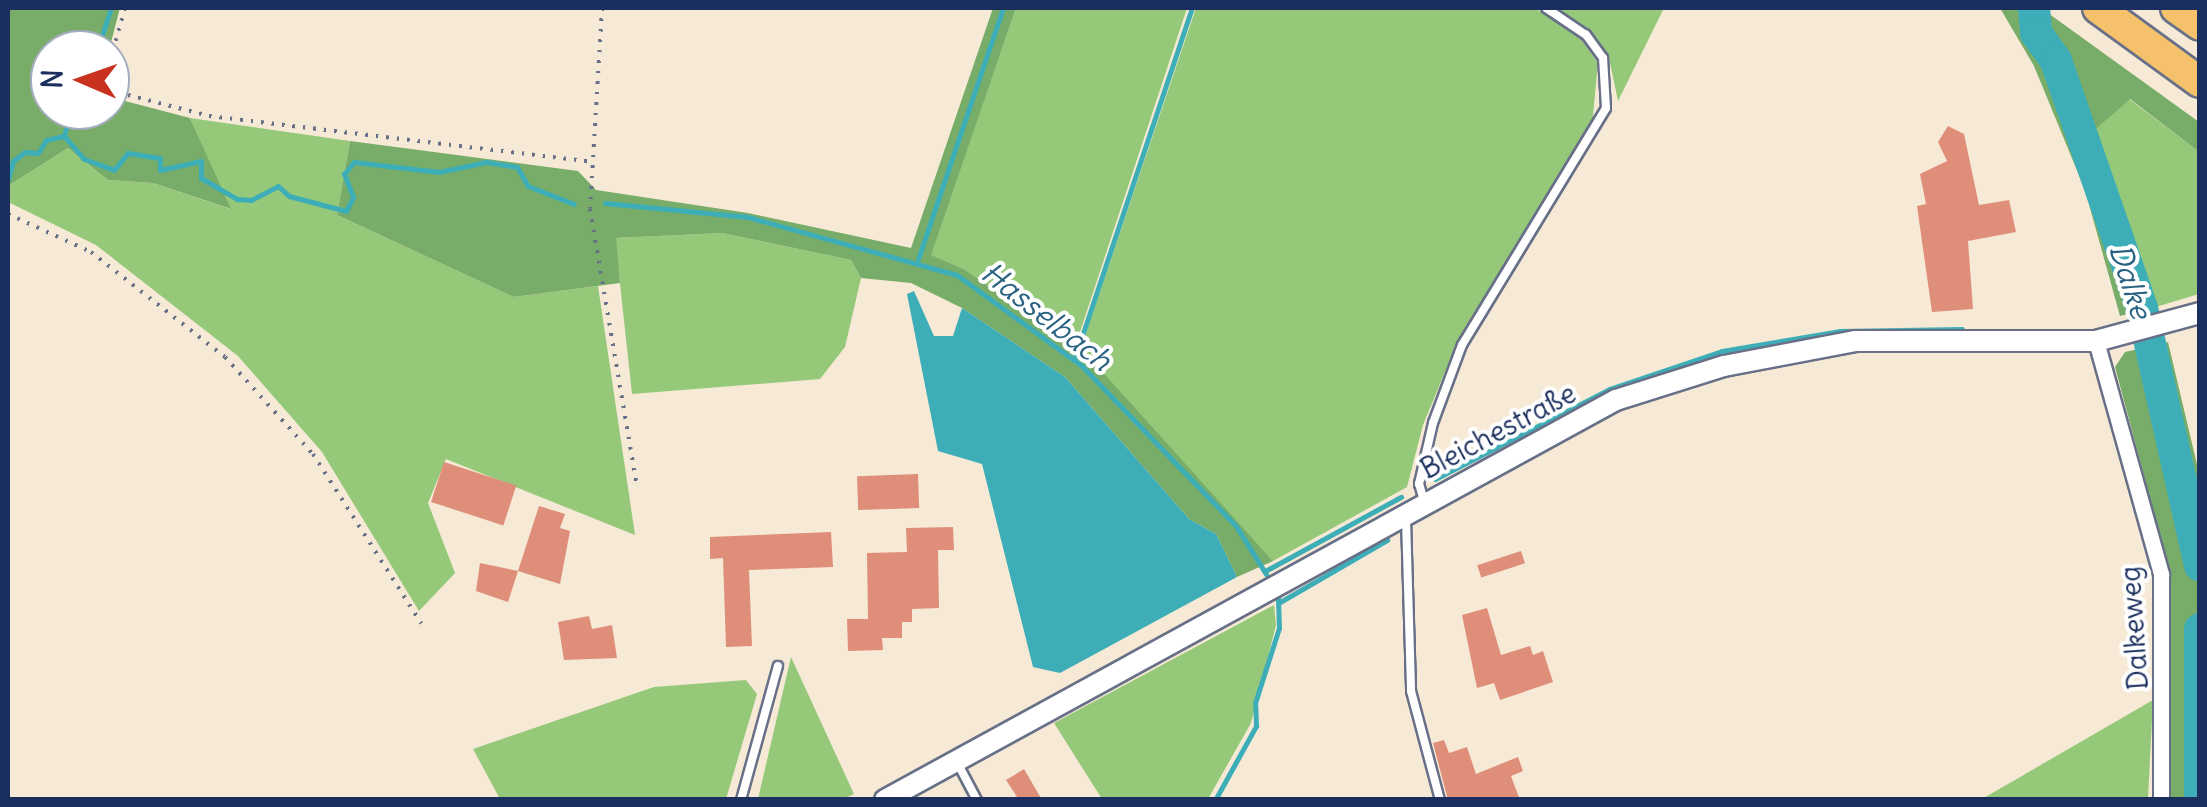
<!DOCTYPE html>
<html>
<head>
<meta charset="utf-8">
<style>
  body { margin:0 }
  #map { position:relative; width:2207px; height:807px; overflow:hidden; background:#f6e9d5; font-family:Delius,sans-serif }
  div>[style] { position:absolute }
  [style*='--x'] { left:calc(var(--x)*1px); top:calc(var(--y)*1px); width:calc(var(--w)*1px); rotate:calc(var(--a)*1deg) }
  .green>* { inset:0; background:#95c979 }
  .forest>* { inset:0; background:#78ad69 }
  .water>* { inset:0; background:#3daeb8 }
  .stream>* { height:5px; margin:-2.5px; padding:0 2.5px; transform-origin:2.5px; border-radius:2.5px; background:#3daeb8 }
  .river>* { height:32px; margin:-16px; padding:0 16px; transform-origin:16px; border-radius:16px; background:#3daeb8 }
  .building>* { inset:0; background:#df8e7a; transform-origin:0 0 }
  .path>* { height:4px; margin-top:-2px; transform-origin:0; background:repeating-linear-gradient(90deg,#687088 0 2.5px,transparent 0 10.5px) }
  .roads { filter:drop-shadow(2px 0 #687088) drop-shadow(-2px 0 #687088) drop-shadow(0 2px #687088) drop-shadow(0 -2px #687088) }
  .service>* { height:8px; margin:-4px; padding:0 4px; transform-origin:4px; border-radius:4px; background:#fff }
  .minor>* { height:15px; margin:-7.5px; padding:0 7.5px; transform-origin:7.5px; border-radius:7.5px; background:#fff }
  .tertiary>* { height:20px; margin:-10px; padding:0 10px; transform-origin:10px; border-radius:10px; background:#fff }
  .motorway>* { height:30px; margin:-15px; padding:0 15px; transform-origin:15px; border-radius:15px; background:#f5c16b }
  span { translate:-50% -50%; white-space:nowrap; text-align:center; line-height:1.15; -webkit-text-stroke:8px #fff; paint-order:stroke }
  .street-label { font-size:28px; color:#1b2f5e }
  .water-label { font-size:30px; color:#296282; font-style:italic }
  .frame { position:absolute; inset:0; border:10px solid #1b2f5e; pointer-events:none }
  .north { position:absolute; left:30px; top:30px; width:100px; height:100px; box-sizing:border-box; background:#fff; border:2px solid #a4acbf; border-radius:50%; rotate:272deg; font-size:28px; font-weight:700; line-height:40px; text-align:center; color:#1b2f5e }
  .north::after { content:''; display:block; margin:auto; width:35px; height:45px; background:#c8321e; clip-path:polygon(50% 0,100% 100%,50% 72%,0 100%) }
</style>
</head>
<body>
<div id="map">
  <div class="green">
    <div style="clip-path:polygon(1016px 8px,1187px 8px,1075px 347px,964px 269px,930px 255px)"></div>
    <div style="clip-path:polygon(1196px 8px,1535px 8px,1581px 39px,1598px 63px,1592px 126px,1456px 345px,1423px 425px,1407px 487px,1273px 561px,1080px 351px)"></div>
    <div style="clip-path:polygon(1559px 8px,1664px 8px,1618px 101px,1608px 53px)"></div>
    <div style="clip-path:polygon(2129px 99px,2199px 152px,2199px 294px,2149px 309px,2096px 129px)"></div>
    <div style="clip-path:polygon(190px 118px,350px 141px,337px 215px,514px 297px,598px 286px,635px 535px,446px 459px,428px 503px,455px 573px,419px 611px,322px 452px,238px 356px,96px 245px,8px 202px,8px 186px,68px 148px,108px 180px,153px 183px,230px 209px)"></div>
    <div style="clip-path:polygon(722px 233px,851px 260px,861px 278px,845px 347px,820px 379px,632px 394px,615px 238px)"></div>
    <div style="clip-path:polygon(1274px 605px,1276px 625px,1251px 723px,1208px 799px,1102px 799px,1054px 723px)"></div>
    <div style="clip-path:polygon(791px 657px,854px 794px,843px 799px,758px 799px)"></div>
    <div style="clip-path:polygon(746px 680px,757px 694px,726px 799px,500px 799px,473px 749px,654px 687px)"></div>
    <div style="clip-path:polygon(2153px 700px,2148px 799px,1982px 799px)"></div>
  </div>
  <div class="forest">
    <div style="clip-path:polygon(8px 8px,120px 8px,109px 50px,50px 50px,50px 110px,110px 110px,110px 86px,125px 101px,190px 118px,231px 209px,153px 183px,108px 180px,68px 148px,8px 186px)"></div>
    <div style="clip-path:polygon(993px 8px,1016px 8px,931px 255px,964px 269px,1089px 357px,1273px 561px,1237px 577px,1216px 534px,1189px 519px,1065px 377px,962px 308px,911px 283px,861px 278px,851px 260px,722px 233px,616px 238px,620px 283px,514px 297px,337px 215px,350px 141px,578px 171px,596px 190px,748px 213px,911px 248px)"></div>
    <div style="clip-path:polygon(2000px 8px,2041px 8px,2199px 122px,2199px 152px,2130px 99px,2096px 129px,2149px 309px,2120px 316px,2085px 190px,2034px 66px)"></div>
    <div style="clip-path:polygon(2168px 342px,2199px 473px,2199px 799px,2170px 799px,2170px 573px,2115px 367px,2125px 352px)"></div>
  </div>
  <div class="water">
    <div style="clip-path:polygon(914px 291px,934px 336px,953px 336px,962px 308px,1065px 377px,1189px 519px,1216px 534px,1237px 577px,1060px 673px,1033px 667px,982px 464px,938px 451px,907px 294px)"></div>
  </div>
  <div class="stream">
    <div style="--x:97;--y:50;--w:44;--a:-71.6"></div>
    <div style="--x:64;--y:135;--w:26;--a:-72"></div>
    <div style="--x:8;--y:179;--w:19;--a:-74"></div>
    <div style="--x:13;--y:161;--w:15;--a:-37"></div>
    <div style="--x:25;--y:152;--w:13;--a:4"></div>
    <div style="--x:38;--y:153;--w:15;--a:-58"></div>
    <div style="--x:46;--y:140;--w:18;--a:-13"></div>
    <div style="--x:64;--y:136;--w:30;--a:49"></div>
    <div style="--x:84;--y:159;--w:32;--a:20"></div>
    <div style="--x:114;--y:170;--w:22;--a:-51"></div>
    <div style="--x:128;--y:153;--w:32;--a:9"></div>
    <div style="--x:160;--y:158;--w:12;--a:90"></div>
    <div style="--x:160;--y:170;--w:42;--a:-12.4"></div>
    <div style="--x:201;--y:161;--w:17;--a:90"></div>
    <div style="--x:201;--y:178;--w:42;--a:30.3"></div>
    <div style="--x:237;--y:199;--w:14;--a:4"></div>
    <div style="--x:251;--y:200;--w:30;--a:-27"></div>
    <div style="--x:278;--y:186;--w:15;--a:42"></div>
    <div style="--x:289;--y:196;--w:59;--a:14.7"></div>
    <div style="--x:346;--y:211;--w:16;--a:-63"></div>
    <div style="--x:353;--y:197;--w:25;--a:-111"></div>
    <div style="--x:344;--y:174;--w:16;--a:-50"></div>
    <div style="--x:354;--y:162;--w:86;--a:6.7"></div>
    <div style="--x:439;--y:172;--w:48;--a:-12"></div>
    <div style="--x:486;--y:162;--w:31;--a:9"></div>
    <div style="--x:517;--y:167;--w:22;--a:60"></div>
    <div style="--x:528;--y:186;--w:49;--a:21.4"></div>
    <div style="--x:605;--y:203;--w:144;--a:5.6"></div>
    <div style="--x:748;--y:217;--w:217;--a:15.5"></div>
    <div style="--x:957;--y:275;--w:155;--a:36.1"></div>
    <div style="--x:1082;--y:366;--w:222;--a:46.1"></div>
    <div style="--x:1236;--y:526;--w:57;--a:58"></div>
    <div style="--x:918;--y:259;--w:265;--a:-71.3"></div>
    <div style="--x:1074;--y:360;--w:371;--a:-71.5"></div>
    <div style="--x:1435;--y:479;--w:196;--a:-27.3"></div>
    <div style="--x:1609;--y:389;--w:119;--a:-18.6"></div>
    <div style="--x:1722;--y:351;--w:120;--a:-9.6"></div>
    <div style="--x:1840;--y:331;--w:122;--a:-0.9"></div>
    <div style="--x:1265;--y:571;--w:155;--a:-28.6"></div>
    <div style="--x:1280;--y:602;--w:124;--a:-30.1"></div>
    <div style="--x:1215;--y:800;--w:85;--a:-61"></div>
    <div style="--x:1256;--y:726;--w:23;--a:-92"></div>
    <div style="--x:1255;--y:703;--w:79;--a:-72.3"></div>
    <div style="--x:1279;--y:628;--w:31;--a:-92"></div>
  </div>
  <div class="river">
    <div style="--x:2034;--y:8;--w:25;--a:85"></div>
    <div style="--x:2036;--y:33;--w:34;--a:54"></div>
    <div style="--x:2056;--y:61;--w:262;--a:70.8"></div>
    <div style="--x:2142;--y:308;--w:264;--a:77.3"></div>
    <div style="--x:2200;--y:629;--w:170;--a:90"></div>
  </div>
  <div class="building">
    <div style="clip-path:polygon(1948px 126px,1964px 134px,1979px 205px,2009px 200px,2016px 232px,1968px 241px,1973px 309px,1932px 312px,1917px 206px,1926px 204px,1920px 174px,1947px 161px,1938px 142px)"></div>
    <div style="left:444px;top:462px;width:76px;height:42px;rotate:18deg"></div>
    <div style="left:918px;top:474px;width:34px;height:61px;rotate:88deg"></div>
    <div style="clip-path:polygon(539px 506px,565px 514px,560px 528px,570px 531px,560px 584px,518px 571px,508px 602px,476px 591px,480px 563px,518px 571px)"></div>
    <div style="clip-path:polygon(953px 527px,954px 550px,938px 550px,939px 608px,912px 609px,912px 622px,902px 622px,902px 638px,882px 638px,883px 650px,848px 651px,847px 619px,868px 619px,867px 553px,907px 552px,906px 528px)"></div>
    <div style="clip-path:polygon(831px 532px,833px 567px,749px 570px,752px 646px,726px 647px,723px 558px,710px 559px,710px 537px)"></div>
    <div style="left:1521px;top:551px;width:13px;height:46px;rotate:72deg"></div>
    <div style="clip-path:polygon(1487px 608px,1501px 655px,1530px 646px,1533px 655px,1543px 651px,1553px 682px,1500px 700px,1494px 683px,1477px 688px,1462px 615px)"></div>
    <div style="clip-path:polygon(589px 616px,592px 629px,612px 625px,617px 658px,564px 660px,558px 622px)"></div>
    <div style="clip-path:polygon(1444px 740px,1449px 753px,1467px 747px,1476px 774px,1518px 757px,1523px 771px,1511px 776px,1520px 800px,1448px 800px,1433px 743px)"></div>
    <div style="clip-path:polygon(1024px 769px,1042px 800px,1019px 800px,1006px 780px)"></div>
  </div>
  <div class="path">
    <div style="--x:602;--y:8;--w:201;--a:93.4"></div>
    <div style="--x:590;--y:209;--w:277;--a:80.4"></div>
    <div style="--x:110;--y:61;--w:55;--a:-74.2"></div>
    <div style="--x:110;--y:69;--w:32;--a:55"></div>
    <div style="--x:128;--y:95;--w:84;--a:14.5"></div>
    <div style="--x:209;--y:116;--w:386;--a:6.8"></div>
    <div style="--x:8;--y:214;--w:91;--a:24.6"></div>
    <div style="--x:91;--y:252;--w:170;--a:38.1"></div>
    <div style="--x:225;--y:357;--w:131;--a:47.8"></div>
    <div style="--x:313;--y:454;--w:201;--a:57.4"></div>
  </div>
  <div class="roads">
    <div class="service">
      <div style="--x:1424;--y:501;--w:18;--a:-106"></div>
      <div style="--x:1419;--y:484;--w:63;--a:-77.1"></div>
      <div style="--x:1433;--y:423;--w:83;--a:-69.6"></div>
      <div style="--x:1462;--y:345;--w:277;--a:-58.7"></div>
      <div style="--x:1606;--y:108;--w:50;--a:-93.4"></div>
      <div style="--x:1603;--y:58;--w:29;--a:-126"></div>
      <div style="--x:1586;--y:35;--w:48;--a:-146"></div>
      <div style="--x:1406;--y:519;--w:172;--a:88.3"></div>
      <div style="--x:1411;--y:691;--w:113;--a:75.1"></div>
      <div style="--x:958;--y:764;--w:41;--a:62.2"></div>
      <div style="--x:741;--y:800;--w:139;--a:-74.6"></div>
    </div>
    <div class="minor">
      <div style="--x:2096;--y:341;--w:242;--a:74.4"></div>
      <div style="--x:2161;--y:574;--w:226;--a:90"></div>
    </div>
    <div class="tertiary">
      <div style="--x:885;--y:800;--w:833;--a:-28.69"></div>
      <div style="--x:1616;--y:400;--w:113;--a:-17.5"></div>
      <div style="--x:1724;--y:366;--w:133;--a:-10.8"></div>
      <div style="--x:1855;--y:341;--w:241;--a:0"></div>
      <div style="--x:2096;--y:341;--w:108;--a:-15.1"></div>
    </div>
    <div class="motorway">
      <div style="--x:2098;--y:8;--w:126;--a:36"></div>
      <div style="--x:2176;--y:8;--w:29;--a:35"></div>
    </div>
  </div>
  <div class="street-label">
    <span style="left:1498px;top:431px;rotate:-28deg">Bleichestraße</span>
    <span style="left:2134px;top:628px;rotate:-94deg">Dalkeweg</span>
  </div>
  <div class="water-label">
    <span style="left:2131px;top:281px;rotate:72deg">Dalke</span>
    <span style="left:1047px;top:316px;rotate:38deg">Hasselbach</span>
  </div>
  <div class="frame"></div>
  <div class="north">N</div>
</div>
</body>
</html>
